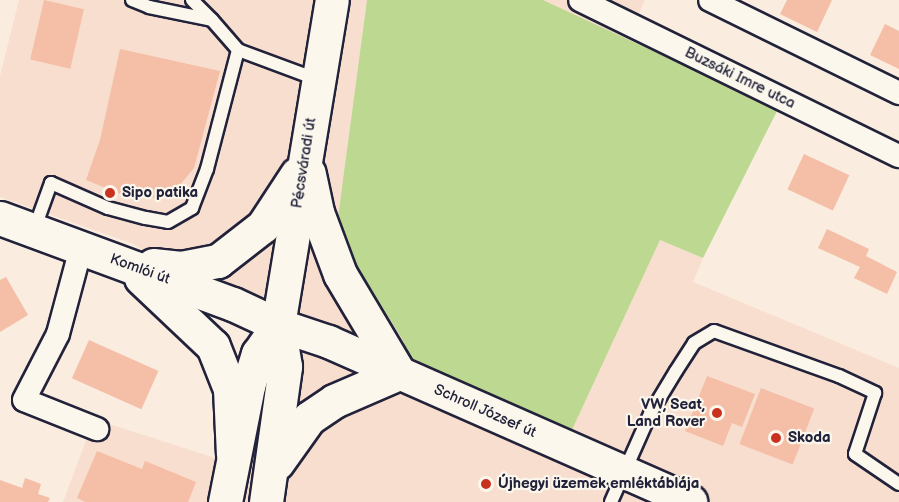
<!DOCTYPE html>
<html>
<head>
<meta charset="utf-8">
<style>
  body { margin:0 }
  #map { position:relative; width:899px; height:502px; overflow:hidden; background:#faecde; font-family:"Balsamiq Sans",sans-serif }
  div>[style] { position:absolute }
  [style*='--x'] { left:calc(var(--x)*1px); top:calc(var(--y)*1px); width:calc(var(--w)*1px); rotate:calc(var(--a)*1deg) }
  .built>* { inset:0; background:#f8dece }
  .green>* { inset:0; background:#bdd890 }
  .building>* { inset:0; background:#f4bea7; transform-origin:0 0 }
  .roads { filter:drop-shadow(2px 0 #22223b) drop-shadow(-2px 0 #22223b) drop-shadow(0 2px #22223b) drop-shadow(0 -2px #22223b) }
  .service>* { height:12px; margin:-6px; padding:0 6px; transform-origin:6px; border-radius:6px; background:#fbf7ec }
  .minor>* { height:22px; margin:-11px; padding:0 11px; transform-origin:11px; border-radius:11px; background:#fbf7ec }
  .secondary>* { height:32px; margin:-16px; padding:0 16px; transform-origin:16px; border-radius:16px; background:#fbf7ec }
  .primary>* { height:33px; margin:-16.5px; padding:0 16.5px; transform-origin:16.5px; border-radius:16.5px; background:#fbf7ec }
  .dots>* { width:16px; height:16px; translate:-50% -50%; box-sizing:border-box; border:3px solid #fbf7ec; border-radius:50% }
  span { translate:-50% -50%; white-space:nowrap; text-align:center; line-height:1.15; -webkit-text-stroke:4.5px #fbf7ec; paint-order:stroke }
  .street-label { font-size:15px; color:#22223b }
  .poi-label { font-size:15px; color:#22223b; font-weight:700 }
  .left { translate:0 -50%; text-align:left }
  .right { translate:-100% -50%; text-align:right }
</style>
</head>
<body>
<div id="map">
  <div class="built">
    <div style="clip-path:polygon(19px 0,367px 0,336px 232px,404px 342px,558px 460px,660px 240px,703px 258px,693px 282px,899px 368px,899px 502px,63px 502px,94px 419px,243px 467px,272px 343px,134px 244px,0 197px,0 76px)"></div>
    <div style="clip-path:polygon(543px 0,645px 0,627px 39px)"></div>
  </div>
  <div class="green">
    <div style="clip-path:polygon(367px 0,543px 0,778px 109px,703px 258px,660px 240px,558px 460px,396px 385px,404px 342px,336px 232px)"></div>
  </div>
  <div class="building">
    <div style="left:44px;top:0;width:41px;height:61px;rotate:13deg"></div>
    <div style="clip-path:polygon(787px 0,832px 0,817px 32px,780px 14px)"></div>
    <div style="clip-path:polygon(885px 24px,899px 31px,899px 69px,870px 55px)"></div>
    <div style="clip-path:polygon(120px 49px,220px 71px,194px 168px,174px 192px,162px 198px,128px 197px,86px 180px,100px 140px)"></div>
    <div style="left:804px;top:154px;width:50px;height:39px;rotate:25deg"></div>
    <div style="clip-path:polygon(827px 229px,869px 249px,866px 256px,897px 272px,887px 294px,854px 278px,860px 267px,818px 248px)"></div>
    <div style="clip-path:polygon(6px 277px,28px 315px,0 332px,0 280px)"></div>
    <div style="left:89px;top:340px;width:76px;height:42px;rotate:24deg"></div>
    <div style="clip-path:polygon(707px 376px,755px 394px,742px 427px,732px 423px,723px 446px,685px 431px)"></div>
    <div style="left:761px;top:388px;width:57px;height:60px;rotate:21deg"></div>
    <div style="clip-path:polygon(97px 451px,142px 469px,145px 461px,196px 482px,188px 502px,85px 502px,77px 498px)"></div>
    <div style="clip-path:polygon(25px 478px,41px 484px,38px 494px,50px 498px,48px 502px,0 502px,0 480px,22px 488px)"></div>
  </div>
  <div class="roads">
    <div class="service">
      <div style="--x:132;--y:0;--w:18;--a:22"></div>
      <div style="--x:149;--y:7;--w:64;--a:11.7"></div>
      <div style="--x:212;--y:20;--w:40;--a:49"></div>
      <div style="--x:238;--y:50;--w:83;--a:20.4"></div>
      <div style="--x:192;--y:0;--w:28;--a:45"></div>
      <div style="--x:34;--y:230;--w:50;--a:-70.1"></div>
      <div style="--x:51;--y:183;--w:62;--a:23.7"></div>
      <div style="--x:108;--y:208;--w:39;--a:15"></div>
      <div style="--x:146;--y:218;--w:22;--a:10"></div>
      <div style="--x:168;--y:222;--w:28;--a:-30"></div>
      <div style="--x:192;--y:208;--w:42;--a:-69"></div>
      <div style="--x:207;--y:169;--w:123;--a:-75.4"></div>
      <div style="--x:611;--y:502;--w:96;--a:-66.1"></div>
      <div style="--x:650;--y:414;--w:50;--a:-58.8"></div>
      <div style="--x:676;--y:371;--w:33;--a:-57"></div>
      <div style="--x:694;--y:343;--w:23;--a:-31"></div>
      <div style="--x:714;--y:331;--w:133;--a:19.8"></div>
      <div style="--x:839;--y:376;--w:40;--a:25"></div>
      <div style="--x:875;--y:393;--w:64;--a:108.2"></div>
      <div style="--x:855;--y:454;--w:53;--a:34.3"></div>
    </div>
    <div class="minor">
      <div style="--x:580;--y:0;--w:355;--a:26.1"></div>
      <div style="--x:710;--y:0;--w:211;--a:26.2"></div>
      <div style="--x:81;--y:248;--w:89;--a:105"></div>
      <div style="--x:58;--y:334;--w:74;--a:117.3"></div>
      <div style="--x:24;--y:400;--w:79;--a:21.7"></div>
    </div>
    <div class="secondary">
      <div style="--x:278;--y:325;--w:54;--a:18.4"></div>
      <div style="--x:329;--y:342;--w:396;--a:23.8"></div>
    </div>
    <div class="primary">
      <div style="--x:0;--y:218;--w:248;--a:20.3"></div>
      <div style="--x:233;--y:304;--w:50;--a:25"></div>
      <div style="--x:153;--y:265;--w:28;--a:6"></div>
      <div style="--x:181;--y:268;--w:38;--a:-11"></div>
      <div style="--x:218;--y:261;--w:57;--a:-37.9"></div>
      <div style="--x:263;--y:226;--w:62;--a:-56.8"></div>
      <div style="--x:141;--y:278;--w:99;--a:43.4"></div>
      <div style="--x:213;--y:346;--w:46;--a:68.4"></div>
      <div style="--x:230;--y:389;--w:65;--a:87.4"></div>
      <div style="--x:277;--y:463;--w:55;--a:-54.6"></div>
      <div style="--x:309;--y:418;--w:30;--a:-34"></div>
      <div style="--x:334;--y:401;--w:71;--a:-23.3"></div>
      <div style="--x:399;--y:373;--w:115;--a:-120.8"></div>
      <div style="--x:340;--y:274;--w:66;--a:-110.4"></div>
      <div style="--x:317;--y:212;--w:40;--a:-102"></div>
      <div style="--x:225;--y:502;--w:118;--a:-78.8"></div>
      <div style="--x:248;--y:386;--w:34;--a:-73"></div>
      <div style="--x:258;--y:354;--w:35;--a:-55"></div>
      <div style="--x:266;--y:502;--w:137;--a:-82"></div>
      <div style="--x:285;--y:366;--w:42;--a:-99.7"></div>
      <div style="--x:278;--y:325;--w:329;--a:-80.6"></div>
    </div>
  </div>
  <div class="dots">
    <div style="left:110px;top:193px;background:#c8321e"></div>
    <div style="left:717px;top:413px;background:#c8321e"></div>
    <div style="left:776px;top:438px;background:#c8321e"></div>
    <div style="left:486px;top:484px;background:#c8321e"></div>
  </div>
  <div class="street-label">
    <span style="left:740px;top:78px;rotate:26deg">Buzsáki Imre utca</span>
    <span style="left:304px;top:163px;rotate:-81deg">Pécsváradi út</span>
    <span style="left:140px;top:269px;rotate:20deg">Komlói út</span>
    <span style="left:485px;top:411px;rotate:24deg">Schroll József út</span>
  </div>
  <div class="poi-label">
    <span class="left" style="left:122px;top:193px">Sipo patika</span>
    <span class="right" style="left:705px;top:413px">VW, Seat,<br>Land Rover</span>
    <span class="left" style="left:788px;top:438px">Skoda</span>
    <span class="left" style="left:498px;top:484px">Újhegyi üzemek emléktáblája</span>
  </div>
</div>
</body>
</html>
